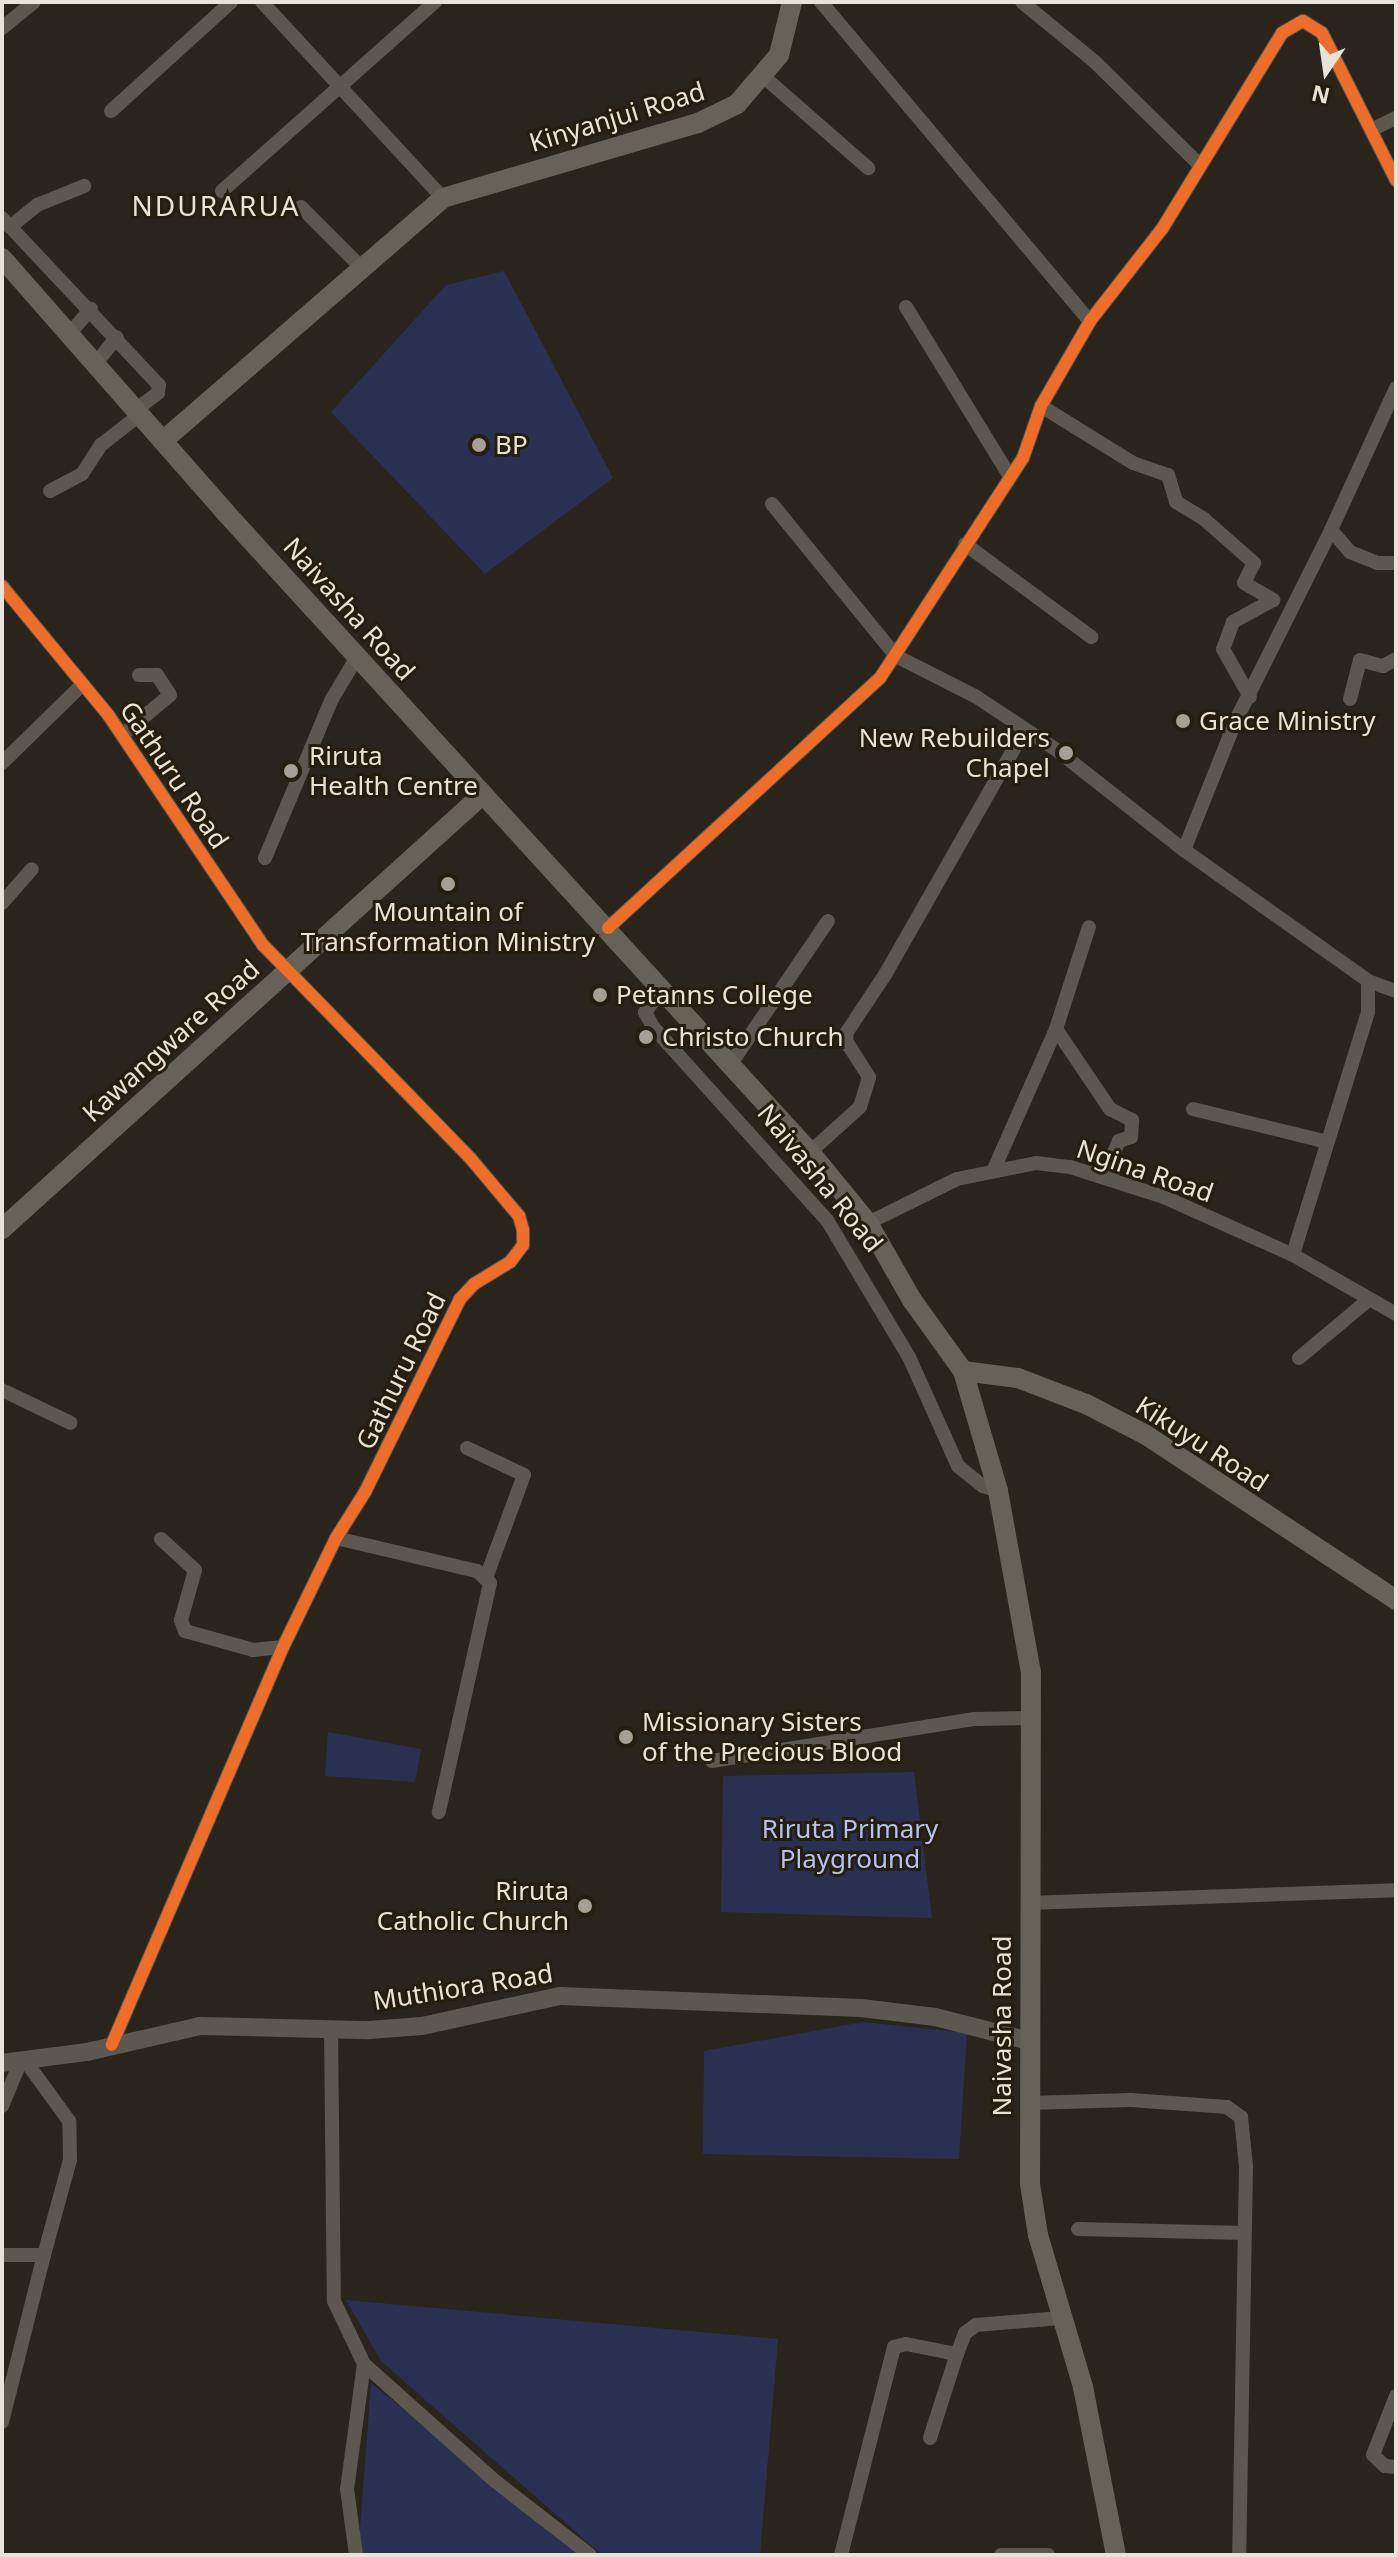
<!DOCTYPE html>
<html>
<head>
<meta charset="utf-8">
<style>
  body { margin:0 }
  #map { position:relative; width:1398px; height:2557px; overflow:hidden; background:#29251c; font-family:"Noto Sans",sans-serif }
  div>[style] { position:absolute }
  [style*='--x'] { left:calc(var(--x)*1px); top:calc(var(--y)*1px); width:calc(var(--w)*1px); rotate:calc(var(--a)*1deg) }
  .green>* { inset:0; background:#293052 }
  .minor>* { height:14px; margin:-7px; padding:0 7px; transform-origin:7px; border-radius:7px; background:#5c584f }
  .tertiary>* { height:18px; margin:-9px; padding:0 9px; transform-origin:9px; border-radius:9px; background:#5c584f }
  .secondary>* { height:20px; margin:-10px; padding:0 10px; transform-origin:10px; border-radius:10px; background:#676258 }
  .cycleway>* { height:12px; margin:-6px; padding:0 6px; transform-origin:6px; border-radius:6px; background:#ee6e29 }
  .dots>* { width:22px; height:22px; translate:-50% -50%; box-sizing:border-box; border:4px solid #261e0d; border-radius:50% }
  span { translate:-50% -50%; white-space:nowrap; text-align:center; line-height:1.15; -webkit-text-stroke:6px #261e0d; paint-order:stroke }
  .street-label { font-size:26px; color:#e8e3d8 }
  .poi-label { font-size:26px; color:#e8e3d8 }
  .left { translate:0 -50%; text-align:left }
  .right { translate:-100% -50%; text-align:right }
  .park-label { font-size:26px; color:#b3c1f4 }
  .neighbourhood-label { font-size:28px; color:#e8e3d8; letter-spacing:2px }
  .frame { position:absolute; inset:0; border:4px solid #e8e3d8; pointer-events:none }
  .north { position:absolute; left:1286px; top:32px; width:80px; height:80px; -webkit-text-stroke:6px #261e0d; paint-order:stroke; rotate:193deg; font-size:22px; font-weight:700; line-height:32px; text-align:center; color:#e8e3d8 }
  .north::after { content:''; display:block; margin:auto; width:28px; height:36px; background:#e8e3d8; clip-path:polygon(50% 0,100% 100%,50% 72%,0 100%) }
</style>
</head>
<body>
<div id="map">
  <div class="green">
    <div style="clip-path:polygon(504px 271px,613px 478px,485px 574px,331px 412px,446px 285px)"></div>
    <div style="clip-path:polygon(328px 1732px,421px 1749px,415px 1782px,325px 1776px)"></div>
    <div style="clip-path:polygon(914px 1772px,932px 1918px,721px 1912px,723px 1776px)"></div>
    <div style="clip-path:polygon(863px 2022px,967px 2033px,959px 2159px,703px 2154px,704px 2051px)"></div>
    <div style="clip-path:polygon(346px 2300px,778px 2339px,760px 2555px,602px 2555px,381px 2361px)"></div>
    <div style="clip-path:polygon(371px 2383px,584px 2555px,358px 2555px)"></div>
  </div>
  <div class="minor">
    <div style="--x:262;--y:2;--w:267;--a:47.3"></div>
    <div style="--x:821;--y:2;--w:417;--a:49.9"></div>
    <div style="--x:1022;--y:2;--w:94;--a:39.4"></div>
    <div style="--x:1095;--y:62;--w:148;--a:44.5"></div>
    <div style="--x:2;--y:28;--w:41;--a:-39.1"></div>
    <div style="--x:763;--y:76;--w:140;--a:41.2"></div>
    <div style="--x:111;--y:111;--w:162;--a:-42.2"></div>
    <div style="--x:1371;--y:130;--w:28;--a:-26"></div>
    <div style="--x:222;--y:191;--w:285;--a:-41.6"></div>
    <div style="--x:301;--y:207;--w:88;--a:45"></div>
    <div style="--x:2;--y:218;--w:229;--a:46.8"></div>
    <div style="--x:159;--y:385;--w:8;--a:97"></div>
    <div style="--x:158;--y:393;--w:25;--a:143"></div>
    <div style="--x:10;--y:227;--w:35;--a:-39"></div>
    <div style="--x:37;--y:205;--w:51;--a:-22"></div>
    <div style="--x:906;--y:307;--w:199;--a:58.5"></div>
    <div style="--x:70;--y:333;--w:32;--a:-49"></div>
    <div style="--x:96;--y:363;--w:33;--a:-51"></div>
    <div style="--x:1396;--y:388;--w:156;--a:114.6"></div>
    <div style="--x:1331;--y:530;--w:29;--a:49"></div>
    <div style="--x:1350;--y:552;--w:29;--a:22"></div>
    <div style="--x:1377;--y:563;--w:19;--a:0"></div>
    <div style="--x:1041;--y:406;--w:108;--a:31.8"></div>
    <div style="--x:1133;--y:463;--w:37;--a:19"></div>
    <div style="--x:1168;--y:475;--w:28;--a:73"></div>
    <div style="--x:1176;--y:502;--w:33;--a:31"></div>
    <div style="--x:1204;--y:519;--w:67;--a:41.3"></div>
    <div style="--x:1254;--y:563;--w:22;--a:117"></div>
    <div style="--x:1244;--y:583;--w:34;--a:30"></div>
    <div style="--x:1273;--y:600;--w:46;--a:151.2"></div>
    <div style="--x:1233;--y:622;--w:29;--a:110"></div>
    <div style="--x:1223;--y:649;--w:55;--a:60.6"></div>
    <div style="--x:50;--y:491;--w:36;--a:-28"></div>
    <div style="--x:82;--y:474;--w:35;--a:-57"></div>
    <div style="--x:101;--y:445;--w:52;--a:-38"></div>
    <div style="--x:772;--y:504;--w:196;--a:50.8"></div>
    <div style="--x:896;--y:656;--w:89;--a:26.9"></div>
    <div style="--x:975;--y:696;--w:100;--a:33.5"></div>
    <div style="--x:1058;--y:751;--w:160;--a:38.2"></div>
    <div style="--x:1184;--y:850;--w:226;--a:35.4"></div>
    <div style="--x:1368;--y:981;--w:31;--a:90"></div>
    <div style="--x:1368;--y:1012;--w:254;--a:107.2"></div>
    <div style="--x:965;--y:544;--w:157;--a:36.4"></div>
    <div style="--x:2;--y:586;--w:168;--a:50.5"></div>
    <div style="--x:109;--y:716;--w:276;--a:56.1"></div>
    <div style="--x:263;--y:945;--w:298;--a:45.8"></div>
    <div style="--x:471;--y:1159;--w:75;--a:49.9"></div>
    <div style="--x:519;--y:1216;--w:15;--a:74"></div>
    <div style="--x:523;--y:1230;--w:15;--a:90"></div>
    <div style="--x:523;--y:1245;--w:21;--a:127"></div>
    <div style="--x:510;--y:1262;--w:42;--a:148.6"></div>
    <div style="--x:474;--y:1284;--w:21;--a:133"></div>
    <div style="--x:460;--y:1299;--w:215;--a:116.2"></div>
    <div style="--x:365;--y:1492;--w:54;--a:122.2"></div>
    <div style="--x:336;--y:1538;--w:121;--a:115.9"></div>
    <div style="--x:283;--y:1647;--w:433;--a:113.3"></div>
    <div style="--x:1350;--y:699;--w:40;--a:-75.6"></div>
    <div style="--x:1360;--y:660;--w:24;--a:15"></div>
    <div style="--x:1383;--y:666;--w:15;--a:-28"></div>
    <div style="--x:122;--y:735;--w:62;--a:-39.8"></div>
    <div style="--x:170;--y:695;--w:24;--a:-123"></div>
    <div style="--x:157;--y:675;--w:18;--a:180"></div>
    <div style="--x:2;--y:763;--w:113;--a:-44.3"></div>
    <div style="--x:1184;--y:850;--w:140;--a:-68.2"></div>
    <div style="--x:1236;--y:720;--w:212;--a:-63.4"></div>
    <div style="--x:265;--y:858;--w:173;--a:-67.2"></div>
    <div style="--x:332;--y:699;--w:49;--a:-59.2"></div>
    <div style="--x:2;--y:903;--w:45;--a:-48.6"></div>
    <div style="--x:608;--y:928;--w:369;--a:-42.6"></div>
    <div style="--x:880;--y:678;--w:262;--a:-57"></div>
    <div style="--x:1023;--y:458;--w:55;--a:-70.9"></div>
    <div style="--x:1041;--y:406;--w:98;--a:-60"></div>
    <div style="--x:1090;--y:321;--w:117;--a:-52"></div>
    <div style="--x:1162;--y:229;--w:230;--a:-58.5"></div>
    <div style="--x:1282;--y:33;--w:24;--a:-30"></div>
    <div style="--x:1303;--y:21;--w:22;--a:32"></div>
    <div style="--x:1322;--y:33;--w:165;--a:63.3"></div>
    <div style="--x:1368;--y:981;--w:30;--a:20"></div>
    <div style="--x:662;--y:989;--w:29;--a:126"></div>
    <div style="--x:645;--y:1012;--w:17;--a:62"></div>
    <div style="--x:653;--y:1027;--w:260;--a:48"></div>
    <div style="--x:827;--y:1220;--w:160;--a:59.1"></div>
    <div style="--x:909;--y:1357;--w:120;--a:65.8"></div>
    <div style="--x:958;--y:1466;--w:32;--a:39"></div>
    <div style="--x:983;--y:1486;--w:16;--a:18"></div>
    <div style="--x:1056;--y:1029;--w:97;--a:56"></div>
    <div style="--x:1110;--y:1109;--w:25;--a:27"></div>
    <div style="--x:1132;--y:1120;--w:17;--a:93"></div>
    <div style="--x:1131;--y:1137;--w:13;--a:162"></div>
    <div style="--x:1119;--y:1141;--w:17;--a:114"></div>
    <div style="--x:1112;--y:1157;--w:8;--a:40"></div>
    <div style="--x:1118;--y:1162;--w:19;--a:115"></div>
    <div style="--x:730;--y:1065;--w:174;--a:-55.8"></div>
    <div style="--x:1193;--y:1109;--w:138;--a:13.8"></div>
    <div style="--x:810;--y:1152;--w:67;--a:-42"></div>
    <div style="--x:860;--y:1107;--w:31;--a:-73"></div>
    <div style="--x:869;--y:1077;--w:43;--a:-122.6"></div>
    <div style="--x:846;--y:1041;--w:9;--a:-84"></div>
    <div style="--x:847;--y:1032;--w:71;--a:-56.5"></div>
    <div style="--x:886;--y:973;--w:279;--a:-60.3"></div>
    <div style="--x:994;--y:1169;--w:153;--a:-66.1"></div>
    <div style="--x:1056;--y:1029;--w:107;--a:-72.1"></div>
    <div style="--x:868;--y:1223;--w:99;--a:-26.3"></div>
    <div style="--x:957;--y:1179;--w:81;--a:-11.4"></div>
    <div style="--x:1036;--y:1163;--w:34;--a:7"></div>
    <div style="--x:1070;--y:1167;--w:99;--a:17.7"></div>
    <div style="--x:1164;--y:1197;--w:141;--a:24.2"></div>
    <div style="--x:1293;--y:1255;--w:119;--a:29.8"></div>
    <div style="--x:1299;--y:1358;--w:89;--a:-40"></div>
    <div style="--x:2;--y:1390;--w:76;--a:25.6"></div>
    <div style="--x:467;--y:1448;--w:63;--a:25.3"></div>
    <div style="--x:524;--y:1475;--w:107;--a:110.3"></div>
    <div style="--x:336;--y:1538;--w:145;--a:13.2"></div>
    <div style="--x:477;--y:1571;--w:18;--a:43"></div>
    <div style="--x:490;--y:1583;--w:235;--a:102.6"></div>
    <div style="--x:161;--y:1539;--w:46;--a:42.4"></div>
    <div style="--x:195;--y:1570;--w:52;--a:105.6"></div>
    <div style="--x:181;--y:1620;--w:12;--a:70"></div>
    <div style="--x:185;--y:1631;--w:71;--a:15.6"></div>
    <div style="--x:253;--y:1650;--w:30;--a:-6"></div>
    <div style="--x:712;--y:1761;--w:266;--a:-9.1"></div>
    <div style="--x:975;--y:1719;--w:58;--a:-1"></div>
    <div style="--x:1028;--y:1903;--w:368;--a:-2"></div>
    <div style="--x:331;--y:2029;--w:272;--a:89.4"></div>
    <div style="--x:334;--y:2301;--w:70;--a:64.5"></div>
    <div style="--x:364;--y:2364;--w:126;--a:97.7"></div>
    <div style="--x:347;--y:2489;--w:67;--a:82.2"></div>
    <div style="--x:1028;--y:2103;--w:103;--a:-1.7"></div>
    <div style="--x:1131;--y:2100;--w:96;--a:4.2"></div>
    <div style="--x:1227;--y:2107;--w:17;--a:36"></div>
    <div style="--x:1241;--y:2117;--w:49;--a:84.2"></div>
    <div style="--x:1246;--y:2166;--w:389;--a:91"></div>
    <div style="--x:2;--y:2106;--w:47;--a:-67.3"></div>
    <div style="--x:1078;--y:2229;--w:166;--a:1.4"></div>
    <div style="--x:2;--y:2255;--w:42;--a:0"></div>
    <div style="--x:44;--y:2255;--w:98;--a:-74.7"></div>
    <div style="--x:70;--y:2160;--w:39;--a:-91"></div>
    <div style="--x:69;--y:2121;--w:72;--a:-125.9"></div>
    <div style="--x:364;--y:2364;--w:176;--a:41.8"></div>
    <div style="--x:495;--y:2481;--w:120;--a:37.9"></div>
    <div style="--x:1396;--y:2396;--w:63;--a:111.3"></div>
    <div style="--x:1373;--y:2455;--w:16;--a:43"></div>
    <div style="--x:1385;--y:2466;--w:11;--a:5"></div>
    <div style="--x:2;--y:2422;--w:172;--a:-75.9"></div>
    <div style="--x:930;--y:2438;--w:88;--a:-72.2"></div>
    <div style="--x:841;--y:2555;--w:215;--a:-75.7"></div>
    <div style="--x:894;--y:2347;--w:12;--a:-14"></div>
    <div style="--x:906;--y:2344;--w:52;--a:11.1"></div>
    <div style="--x:957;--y:2354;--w:22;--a:-69"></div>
    <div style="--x:965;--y:2333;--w:14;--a:-36"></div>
    <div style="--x:976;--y:2325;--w:85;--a:-4.7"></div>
    <div style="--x:1001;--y:2555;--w:47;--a:0"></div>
  </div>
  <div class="tertiary">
    <div style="--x:2;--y:2063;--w:86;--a:-7.4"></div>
    <div style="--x:87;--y:2052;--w:116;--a:-13"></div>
    <div style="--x:200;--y:2026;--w:169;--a:1.4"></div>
    <div style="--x:369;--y:2030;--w:53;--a:-4.3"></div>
    <div style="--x:422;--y:2026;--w:141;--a:-12.3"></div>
    <div style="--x:560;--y:1996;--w:301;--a:2.3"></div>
    <div style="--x:861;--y:2008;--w:75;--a:6.9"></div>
    <div style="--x:935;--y:2017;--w:97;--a:14.3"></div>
  </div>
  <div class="secondary">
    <div style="--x:2;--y:258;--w:338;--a:48.7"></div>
    <div style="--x:225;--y:512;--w:867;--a:47.57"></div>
    <div style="--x:810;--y:1152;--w:92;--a:50.8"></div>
    <div style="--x:868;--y:1223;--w:89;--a:60.3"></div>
    <div style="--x:912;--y:1300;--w:87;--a:54.3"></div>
    <div style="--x:963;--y:1371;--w:125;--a:73.7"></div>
    <div style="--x:998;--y:1491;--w:184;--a:79.7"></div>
    <div style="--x:1031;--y:1672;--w:512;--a:90.11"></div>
    <div style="--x:1030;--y:2184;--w:52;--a:81.1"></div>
    <div style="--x:1038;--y:2235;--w:159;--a:73.5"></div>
    <div style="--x:1083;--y:2387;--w:171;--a:78.9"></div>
    <div style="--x:165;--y:439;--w:368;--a:-40.9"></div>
    <div style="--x:443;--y:198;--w:266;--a:-16.4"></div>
    <div style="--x:698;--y:123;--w:43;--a:-26"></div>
    <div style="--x:737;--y:104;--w:65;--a:-49.4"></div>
    <div style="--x:779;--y:55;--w:55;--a:-76.2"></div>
    <div style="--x:2;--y:1229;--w:647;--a:-42.12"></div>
    <div style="--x:963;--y:1371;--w:55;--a:7.3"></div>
    <div style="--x:1018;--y:1378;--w:73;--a:20.9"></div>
    <div style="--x:1086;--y:1404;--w:68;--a:27.3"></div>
    <div style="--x:1146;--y:1435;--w:300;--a:33.4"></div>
  </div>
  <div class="cycleway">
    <div style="--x:2;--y:586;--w:168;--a:50.5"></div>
    <div style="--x:109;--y:716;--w:276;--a:56.1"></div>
    <div style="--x:263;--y:945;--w:298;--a:45.8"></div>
    <div style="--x:471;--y:1159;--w:75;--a:49.9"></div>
    <div style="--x:519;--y:1216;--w:15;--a:74"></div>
    <div style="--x:523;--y:1230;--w:15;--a:90"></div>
    <div style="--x:523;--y:1245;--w:21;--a:127"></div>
    <div style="--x:510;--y:1262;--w:42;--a:148.6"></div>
    <div style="--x:474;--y:1284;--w:21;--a:133"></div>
    <div style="--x:460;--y:1299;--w:215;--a:116.2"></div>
    <div style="--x:365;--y:1492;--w:54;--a:122.2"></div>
    <div style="--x:336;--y:1538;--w:121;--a:115.9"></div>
    <div style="--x:283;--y:1647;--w:433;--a:113.3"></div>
    <div style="--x:608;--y:928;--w:369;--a:-42.6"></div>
    <div style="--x:880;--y:678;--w:262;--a:-57"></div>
    <div style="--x:1023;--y:458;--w:55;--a:-70.9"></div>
    <div style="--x:1041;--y:406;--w:98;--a:-60"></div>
    <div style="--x:1090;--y:321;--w:117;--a:-52"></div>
    <div style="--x:1162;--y:229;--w:230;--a:-58.5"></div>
    <div style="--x:1282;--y:33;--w:24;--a:-30"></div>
    <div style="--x:1303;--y:21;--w:22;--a:32"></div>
    <div style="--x:1322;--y:33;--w:165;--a:63.3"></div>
  </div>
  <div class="dots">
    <div style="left:479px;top:445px;background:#a5a096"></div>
    <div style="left:1183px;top:721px;background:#a5a096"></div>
    <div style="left:1066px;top:753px;background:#a5a096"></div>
    <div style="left:291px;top:771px;background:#a5a096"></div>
    <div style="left:448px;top:884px;background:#a5a096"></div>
    <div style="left:600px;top:995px;background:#a5a096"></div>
    <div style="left:646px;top:1037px;background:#a5a096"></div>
    <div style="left:626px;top:1737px;background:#a5a096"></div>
    <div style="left:585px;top:1906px;background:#a5a096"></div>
  </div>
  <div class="street-label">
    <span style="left:617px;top:117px;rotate:-17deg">Kinyanjui Road</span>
    <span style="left:349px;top:609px;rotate:48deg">Naivasha Road</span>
    <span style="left:174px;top:775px;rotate:56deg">Gathuru Road</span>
    <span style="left:171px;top:1041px;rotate:-42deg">Kawangware Road</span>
    <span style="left:1145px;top:1171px;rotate:19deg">Ngina Road</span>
    <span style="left:820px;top:1178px;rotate:51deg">Naivasha Road</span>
    <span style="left:401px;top:1371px;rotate:-64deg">Gathuru Road</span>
    <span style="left:1202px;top:1444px;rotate:33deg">Kikuyu Road</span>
    <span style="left:463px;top:1987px;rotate:-9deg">Muthiora Road</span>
    <span style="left:1002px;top:2026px;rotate:-90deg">Naivasha Road</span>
  </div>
  <div class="poi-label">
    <span class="left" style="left:495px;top:445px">BP</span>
    <span class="left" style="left:1199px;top:721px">Grace Ministry</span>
    <span class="right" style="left:1050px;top:753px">New Rebuilders<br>Chapel</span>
    <span class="left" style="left:309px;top:771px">Riruta<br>Health Centre</span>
    <span style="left:448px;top:927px">Mountain of<br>Transformation Ministry</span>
    <span class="left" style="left:616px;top:995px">Petanns College</span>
    <span class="left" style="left:662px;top:1037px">Christo Church</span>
    <span class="left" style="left:642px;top:1737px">Missionary Sisters<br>of the Precious Blood</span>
    <span class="right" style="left:569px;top:1906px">Riruta<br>Catholic Church</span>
  </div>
  <div class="park-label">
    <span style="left:850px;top:1844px">Riruta Primary<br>Playground</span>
  </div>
  <div class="neighbourhood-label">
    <span style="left:216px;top:205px">NDURARUA</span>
  </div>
  <div class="frame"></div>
  <div class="north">N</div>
</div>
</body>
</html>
